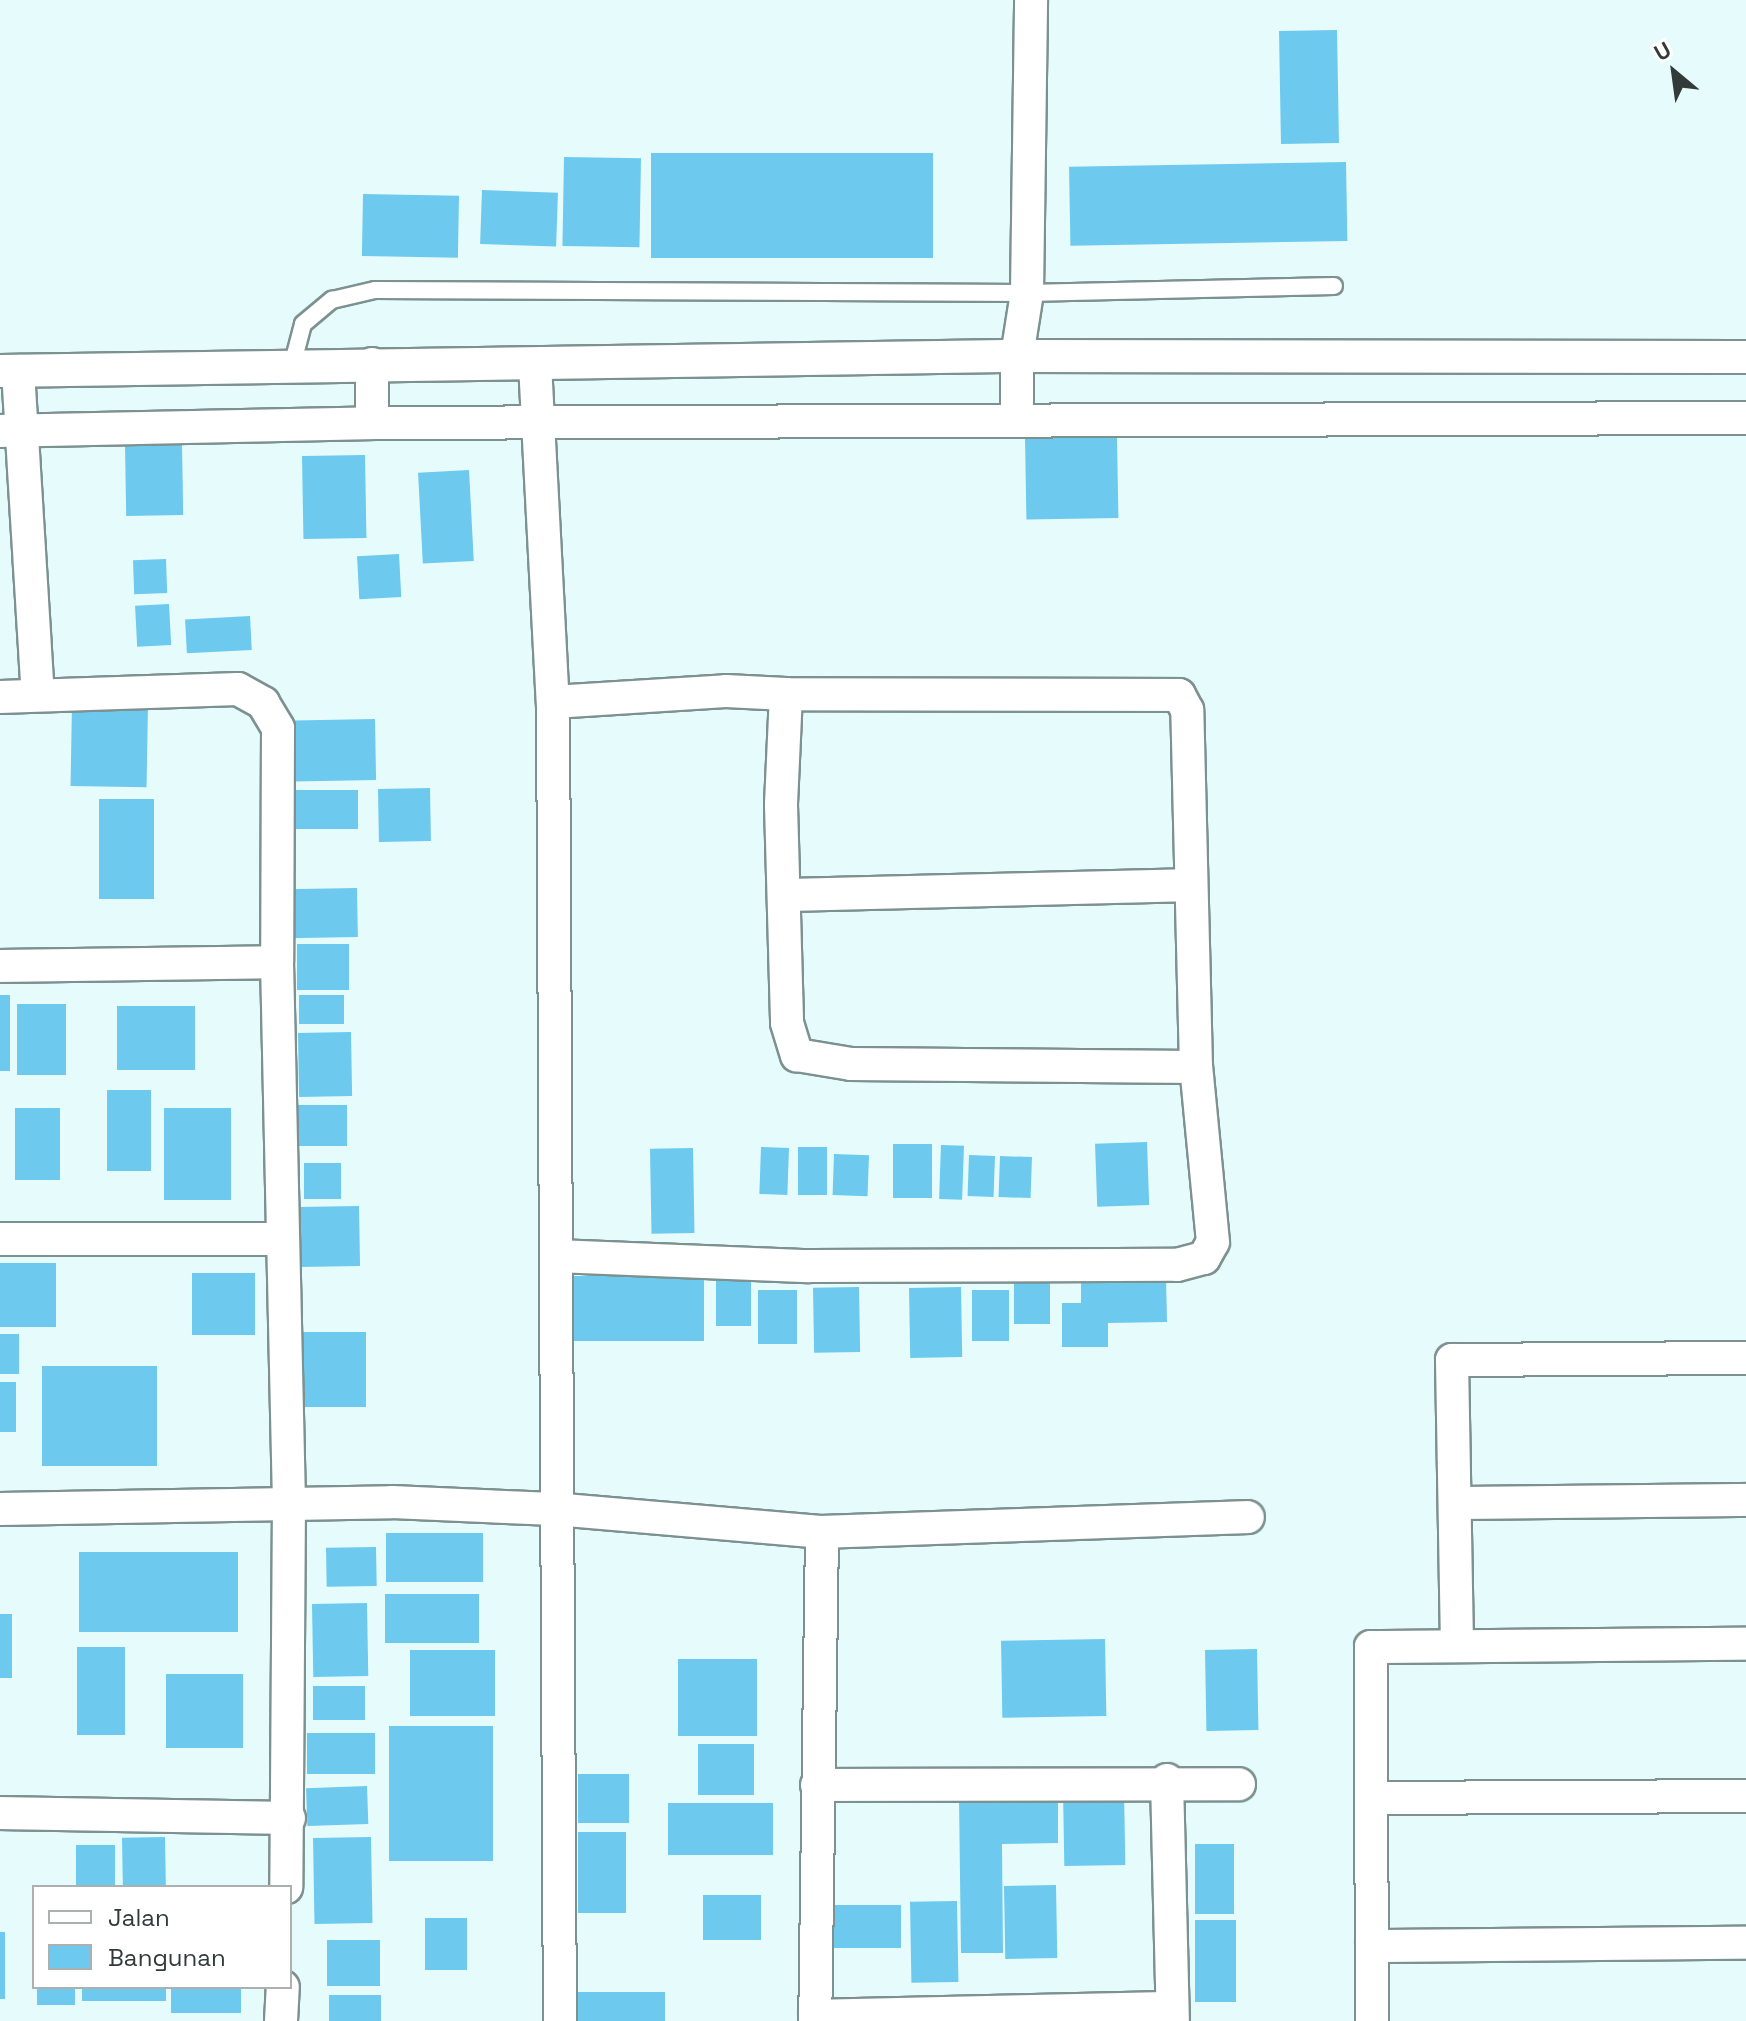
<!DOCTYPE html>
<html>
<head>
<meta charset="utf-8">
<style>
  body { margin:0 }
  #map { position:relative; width:1746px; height:2021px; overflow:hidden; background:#e6fcfc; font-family:"Space Grotesk",sans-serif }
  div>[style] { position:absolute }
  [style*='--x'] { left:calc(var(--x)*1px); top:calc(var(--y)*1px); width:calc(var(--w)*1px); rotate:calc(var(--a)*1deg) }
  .building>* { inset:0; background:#6dc9ee; transform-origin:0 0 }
  .roads { filter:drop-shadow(2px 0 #7d9191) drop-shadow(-2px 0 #7d9191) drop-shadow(0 2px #7d9191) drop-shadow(0 -2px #7d9191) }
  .service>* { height:16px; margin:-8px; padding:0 8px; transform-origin:8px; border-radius:8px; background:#fff }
  .minor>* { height:32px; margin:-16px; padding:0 16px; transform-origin:16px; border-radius:16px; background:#fff }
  span { translate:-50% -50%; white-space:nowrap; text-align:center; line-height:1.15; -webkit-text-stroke:6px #fff; paint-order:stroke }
  .legend { position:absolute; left:32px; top:1885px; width:260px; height:104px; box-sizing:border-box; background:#fff; border:2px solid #adb0b0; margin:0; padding:10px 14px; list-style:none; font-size:24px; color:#323a3a }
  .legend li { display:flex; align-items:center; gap:16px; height:40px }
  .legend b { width:40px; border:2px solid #adb0b0 }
  .north { position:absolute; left:1634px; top:32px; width:80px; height:80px; -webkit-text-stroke:6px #fff; paint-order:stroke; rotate:331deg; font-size:22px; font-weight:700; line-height:32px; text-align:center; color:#323a3a }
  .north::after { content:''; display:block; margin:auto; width:28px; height:36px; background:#323a3a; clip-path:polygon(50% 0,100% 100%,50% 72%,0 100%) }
</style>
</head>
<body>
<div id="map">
  <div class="building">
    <div style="left:1337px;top:30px;width:113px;height:58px;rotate:89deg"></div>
    <div style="left:933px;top:153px;width:105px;height:282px;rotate:90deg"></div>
    <div style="left:564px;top:157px;width:77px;height:89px;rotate:1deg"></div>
    <div style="left:1346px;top:162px;width:79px;height:277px;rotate:89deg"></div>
    <div style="left:482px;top:190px;width:76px;height:54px;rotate:2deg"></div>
    <div style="left:363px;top:194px;width:96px;height:62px;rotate:1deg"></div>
    <div style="left:1117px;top:437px;width:81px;height:92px;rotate:89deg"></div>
    <div style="left:182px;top:445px;width:70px;height:57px;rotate:89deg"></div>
    <div style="left:365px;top:455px;width:83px;height:63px;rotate:89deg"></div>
    <div style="left:469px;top:470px;width:91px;height:51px;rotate:87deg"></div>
    <div style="left:399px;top:554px;width:43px;height:42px;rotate:87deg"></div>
    <div style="left:166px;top:559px;width:34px;height:33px;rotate:88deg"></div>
    <div style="left:169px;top:604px;width:41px;height:34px;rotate:87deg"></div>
    <div style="left:250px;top:616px;width:34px;height:65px;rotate:87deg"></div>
    <div style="left:72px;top:703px;width:76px;height:83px;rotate:1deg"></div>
    <div style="left:375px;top:719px;width:61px;height:81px;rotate:89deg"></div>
    <div style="left:430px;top:788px;width:53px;height:52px;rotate:89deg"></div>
    <div style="left:358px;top:790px;width:39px;height:69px;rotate:90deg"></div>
    <div style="left:99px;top:799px;width:55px;height:100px"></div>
    <div style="left:357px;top:888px;width:49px;height:73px;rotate:89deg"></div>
    <div style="left:349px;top:944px;width:46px;height:52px;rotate:90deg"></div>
    <div style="left:0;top:995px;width:10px;height:76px"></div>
    <div style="left:344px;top:995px;width:29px;height:45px;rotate:90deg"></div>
    <div style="left:17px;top:1004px;width:49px;height:71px"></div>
    <div style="left:117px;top:1006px;width:78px;height:64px"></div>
    <div style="left:351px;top:1032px;width:64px;height:53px;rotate:89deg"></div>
    <div style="left:107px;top:1090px;width:44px;height:81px"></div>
    <div style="left:347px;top:1105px;width:41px;height:55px;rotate:90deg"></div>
    <div style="left:15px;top:1108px;width:45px;height:72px"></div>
    <div style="left:164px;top:1108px;width:67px;height:92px"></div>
    <div style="left:1147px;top:1142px;width:63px;height:52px;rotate:88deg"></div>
    <div style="left:893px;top:1144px;width:39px;height:54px"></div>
    <div style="left:941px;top:1145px;width:23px;height:54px;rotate:2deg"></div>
    <div style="left:761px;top:1147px;width:28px;height:47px;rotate:2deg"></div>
    <div style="left:798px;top:1147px;width:29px;height:48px"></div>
    <div style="left:693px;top:1148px;width:85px;height:43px;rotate:89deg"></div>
    <div style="left:834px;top:1154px;width:35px;height:41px;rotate:2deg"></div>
    <div style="left:969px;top:1155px;width:26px;height:41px;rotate:2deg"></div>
    <div style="left:1000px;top:1156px;width:32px;height:41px;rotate:2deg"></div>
    <div style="left:341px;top:1163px;width:36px;height:37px;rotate:90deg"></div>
    <div style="left:359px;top:1206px;width:60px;height:61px;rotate:89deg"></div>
    <div style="left:0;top:1263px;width:56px;height:64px"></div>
    <div style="left:192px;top:1273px;width:63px;height:62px"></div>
    <div style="left:716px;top:1275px;width:35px;height:51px"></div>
    <div style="left:704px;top:1276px;width:65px;height:137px;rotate:90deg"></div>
    <div style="clip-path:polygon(1166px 1278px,1167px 1322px,1108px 1323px,1108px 1347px,1062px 1347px,1062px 1303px,1081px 1303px,1081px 1279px)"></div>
    <div style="left:1014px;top:1280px;width:36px;height:44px"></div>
    <div style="left:859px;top:1287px;width:65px;height:46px;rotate:89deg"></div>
    <div style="left:961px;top:1287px;width:70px;height:52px;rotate:89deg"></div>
    <div style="left:797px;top:1290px;width:54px;height:39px;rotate:90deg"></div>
    <div style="left:972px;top:1290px;width:37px;height:51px"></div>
    <div style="left:366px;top:1332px;width:75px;height:77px;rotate:90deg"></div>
    <div style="left:0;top:1334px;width:19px;height:40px"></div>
    <div style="left:157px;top:1366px;width:100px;height:115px;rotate:90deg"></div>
    <div style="left:0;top:1382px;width:16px;height:50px"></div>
    <div style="left:386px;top:1533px;width:97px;height:49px"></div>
    <div style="left:376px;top:1547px;width:39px;height:50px;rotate:89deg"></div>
    <div style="left:79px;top:1552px;width:159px;height:80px"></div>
    <div style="left:385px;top:1594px;width:94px;height:49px"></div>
    <div style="left:367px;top:1603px;width:73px;height:55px;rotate:89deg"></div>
    <div style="left:0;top:1614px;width:12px;height:64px"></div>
    <div style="left:1105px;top:1639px;width:77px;height:104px;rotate:89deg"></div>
    <div style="left:77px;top:1647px;width:48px;height:88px"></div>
    <div style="left:1257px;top:1649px;width:81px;height:52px;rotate:89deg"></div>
    <div style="left:410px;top:1650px;width:85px;height:66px"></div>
    <div style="left:757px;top:1659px;width:77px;height:79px;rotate:90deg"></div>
    <div style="left:166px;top:1674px;width:77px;height:74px"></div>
    <div style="left:365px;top:1686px;width:34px;height:52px;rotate:90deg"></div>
    <div style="left:389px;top:1726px;width:104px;height:135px"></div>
    <div style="left:375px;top:1733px;width:41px;height:68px;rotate:90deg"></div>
    <div style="left:698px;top:1744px;width:56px;height:51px"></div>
    <div style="left:629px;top:1774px;width:49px;height:51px;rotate:90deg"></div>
    <div style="left:367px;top:1786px;width:38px;height:61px;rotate:88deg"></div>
    <div style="left:1124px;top:1789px;width:76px;height:61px;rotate:89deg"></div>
    <div style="clip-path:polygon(1058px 1796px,1058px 1843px,1002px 1844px,1003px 1953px,961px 1953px,959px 1798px)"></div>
    <div style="left:668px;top:1803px;width:105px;height:52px"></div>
    <div style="left:578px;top:1832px;width:48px;height:81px"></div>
    <div style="left:165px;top:1837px;width:50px;height:43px;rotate:89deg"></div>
    <div style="left:371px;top:1837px;width:86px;height:58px;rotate:89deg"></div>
    <div style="left:1195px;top:1844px;width:39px;height:70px"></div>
    <div style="left:76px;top:1845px;width:39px;height:41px"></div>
    <div style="left:1056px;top:1885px;width:73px;height:52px;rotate:89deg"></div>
    <div style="left:703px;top:1895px;width:58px;height:45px"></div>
    <div style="left:957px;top:1901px;width:81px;height:47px;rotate:89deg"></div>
    <div style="left:901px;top:1905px;width:43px;height:68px;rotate:90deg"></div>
    <div style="left:467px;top:1918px;width:52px;height:42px;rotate:90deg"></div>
    <div style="left:1195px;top:1920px;width:41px;height:82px"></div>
    <div style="left:0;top:1932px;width:5px;height:67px"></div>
    <div style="left:380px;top:1940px;width:46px;height:53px;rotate:90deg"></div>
    <div style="left:37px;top:1987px;width:38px;height:18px"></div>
    <div style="left:82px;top:1987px;width:84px;height:14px"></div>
    <div style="left:171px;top:1987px;width:70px;height:26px"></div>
    <div style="left:665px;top:1992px;width:29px;height:93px;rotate:90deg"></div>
    <div style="left:381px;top:1995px;width:26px;height:52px;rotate:90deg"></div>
  </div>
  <div class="roads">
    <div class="service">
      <div style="--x:292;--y:366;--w:43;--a:-75.3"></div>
      <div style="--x:303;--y:324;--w:38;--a:-40"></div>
      <div style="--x:332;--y:300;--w:44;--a:-13.1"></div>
      <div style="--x:375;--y:290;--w:652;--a:0.26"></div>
      <div style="--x:1027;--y:293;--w:307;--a:-1.3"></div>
    </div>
    <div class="minor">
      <div style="--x:372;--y:364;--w:59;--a:90"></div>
      <div style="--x:535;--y:364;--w:338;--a:87"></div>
      <div style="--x:553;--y:702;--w:1319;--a:89.7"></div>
      <div style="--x:0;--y:371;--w:1017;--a:-0.85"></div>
      <div style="--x:1017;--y:356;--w:729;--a:0.08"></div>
      <div style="--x:18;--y:371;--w:324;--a:86.5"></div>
      <div style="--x:1017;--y:418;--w:62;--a:-90"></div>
      <div style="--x:1017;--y:356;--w:64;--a:-81"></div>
      <div style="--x:1027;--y:293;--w:293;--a:-89.2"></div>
      <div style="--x:0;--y:431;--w:372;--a:-1.2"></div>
      <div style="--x:372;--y:423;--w:1374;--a:-0.21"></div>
      <div style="--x:0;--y:697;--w:238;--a:-1.9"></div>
      <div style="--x:238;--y:689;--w:29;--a:29"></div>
      <div style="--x:263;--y:703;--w:29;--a:59"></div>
      <div style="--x:278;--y:728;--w:234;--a:90.2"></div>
      <div style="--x:277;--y:962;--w:540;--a:88.73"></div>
      <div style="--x:289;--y:1502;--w:385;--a:90.4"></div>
      <div style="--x:553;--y:702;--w:173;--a:-3.6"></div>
      <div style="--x:726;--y:691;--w:60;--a:2.9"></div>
      <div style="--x:786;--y:694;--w:111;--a:92.6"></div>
      <div style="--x:781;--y:805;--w:218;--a:88.4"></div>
      <div style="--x:787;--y:1023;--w:34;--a:73"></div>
      <div style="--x:797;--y:1055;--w:55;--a:9.5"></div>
      <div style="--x:851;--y:1064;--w:345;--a:0.5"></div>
      <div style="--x:1196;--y:1067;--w:357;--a:-91.4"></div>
      <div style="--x:1187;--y:710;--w:17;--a:-118"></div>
      <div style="--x:1179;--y:695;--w:393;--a:-179.9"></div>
      <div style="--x:784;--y:895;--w:405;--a:-1.4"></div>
      <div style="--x:0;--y:966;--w:277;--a:-0.8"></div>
      <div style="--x:0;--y:1239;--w:283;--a:0"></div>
      <div style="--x:556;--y:1256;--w:253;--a:2.3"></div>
      <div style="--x:809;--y:1266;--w:368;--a:-0.2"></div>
      <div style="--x:1177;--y:1265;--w:28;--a:-15"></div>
      <div style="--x:1204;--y:1258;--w:18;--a:-61"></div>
      <div style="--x:1213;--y:1242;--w:176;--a:-95.5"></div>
      <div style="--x:1455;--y:1503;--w:291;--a:-0.6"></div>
      <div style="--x:0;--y:1509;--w:392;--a:-1"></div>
      <div style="--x:392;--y:1502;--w:162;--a:2.5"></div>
      <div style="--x:554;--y:1509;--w:269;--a:4.9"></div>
      <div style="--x:822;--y:1532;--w:489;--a:90.8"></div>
      <div style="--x:822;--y:1532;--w:426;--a:-2"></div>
      <div style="--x:1457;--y:1646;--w:286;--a:-91"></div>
      <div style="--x:1452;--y:1360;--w:294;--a:-0.4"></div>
      <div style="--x:1167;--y:1780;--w:241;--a:88.6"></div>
      <div style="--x:817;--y:1785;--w:422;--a:-0.1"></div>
      <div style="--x:1372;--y:1798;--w:374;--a:-0.3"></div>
      <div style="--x:0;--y:1813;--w:289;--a:1"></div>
      <div style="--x:1372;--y:1946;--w:374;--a:-0.5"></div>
      <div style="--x:815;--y:2016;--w:357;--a:-1.3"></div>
      <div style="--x:281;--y:2021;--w:34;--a:-87"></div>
      <div style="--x:1372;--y:2021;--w:374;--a:-90.2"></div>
      <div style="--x:1371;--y:1647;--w:375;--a:-0.5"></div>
    </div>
  </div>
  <ul class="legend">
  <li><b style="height:10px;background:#fff"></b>Jalan</li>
  <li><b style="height:22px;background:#6dc9ee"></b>Bangunan</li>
  </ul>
  <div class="north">U</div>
</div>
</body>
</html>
